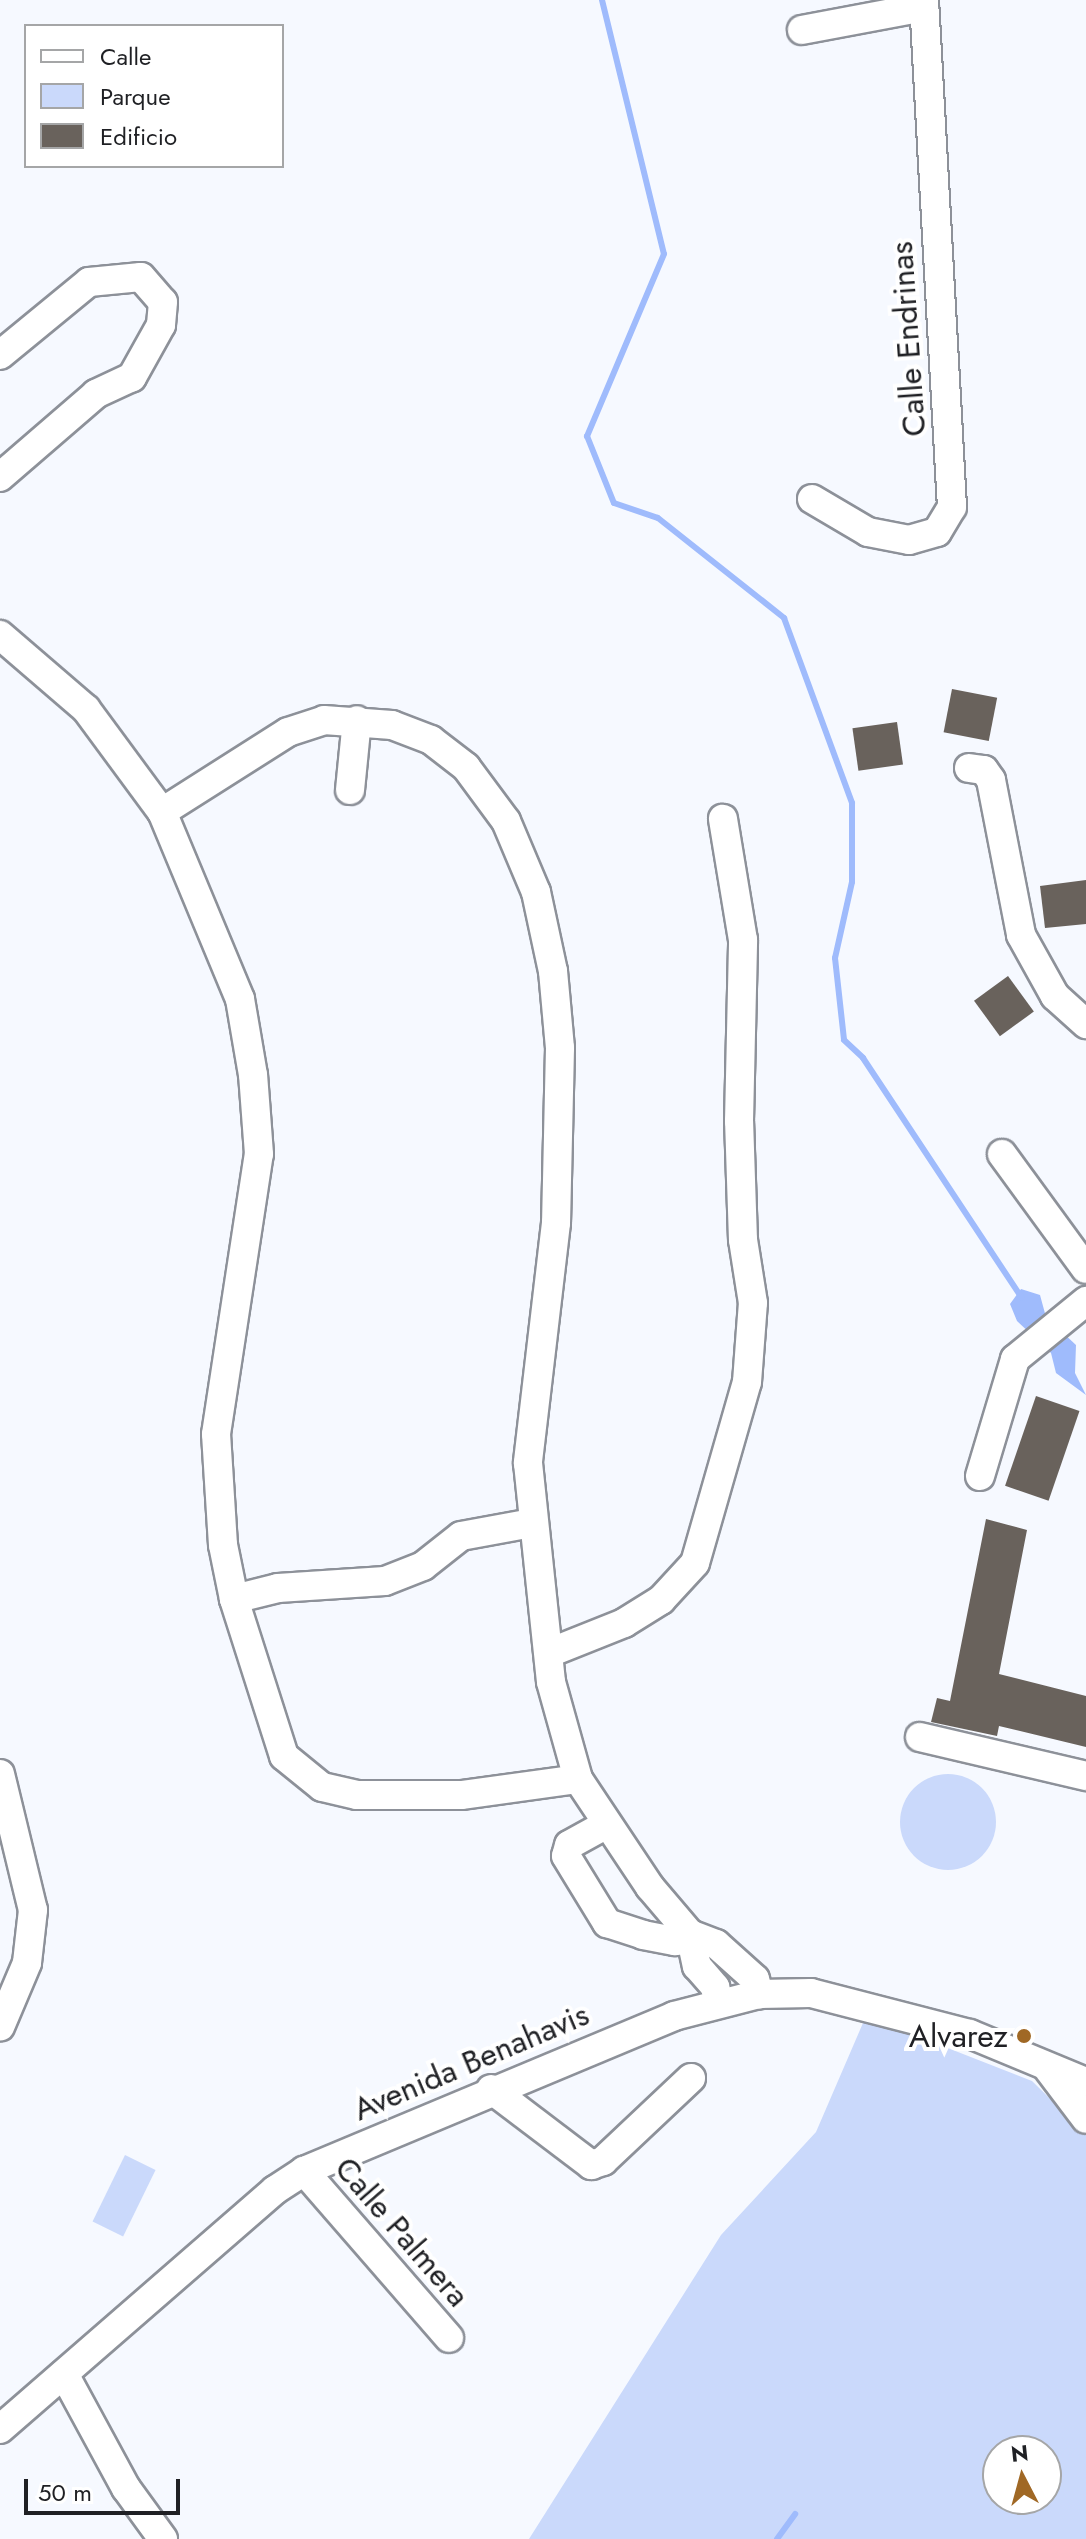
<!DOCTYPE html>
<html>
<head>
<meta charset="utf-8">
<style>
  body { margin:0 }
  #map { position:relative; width:1086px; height:2539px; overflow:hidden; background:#f6f9ff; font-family:Jost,sans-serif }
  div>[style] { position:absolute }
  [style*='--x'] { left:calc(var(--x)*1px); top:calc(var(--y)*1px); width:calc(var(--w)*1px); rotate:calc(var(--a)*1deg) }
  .green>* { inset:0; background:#cad9fb; transform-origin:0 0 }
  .round { border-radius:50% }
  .water>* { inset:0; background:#9fbbfc }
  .stream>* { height:6px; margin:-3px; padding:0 3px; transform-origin:3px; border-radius:3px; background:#9fbbfc }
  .building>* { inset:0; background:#69625c; transform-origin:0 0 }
  .roads { filter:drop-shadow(2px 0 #8d9199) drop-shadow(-2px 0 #8d9199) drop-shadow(0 2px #8d9199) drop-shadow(0 -2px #8d9199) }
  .minor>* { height:28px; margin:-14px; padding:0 14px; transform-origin:14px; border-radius:14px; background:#fff }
  .dots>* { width:22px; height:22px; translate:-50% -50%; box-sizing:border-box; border:4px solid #fff; border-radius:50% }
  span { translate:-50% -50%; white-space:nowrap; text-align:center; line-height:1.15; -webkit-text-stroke:8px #fff; paint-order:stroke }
  .street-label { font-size:32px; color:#1f2024 }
  .poi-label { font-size:32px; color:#1f2024 }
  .right { translate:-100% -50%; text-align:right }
  .legend { position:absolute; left:24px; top:24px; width:260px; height:144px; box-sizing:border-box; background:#fff; border:2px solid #a5a6a7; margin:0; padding:10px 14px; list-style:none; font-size:24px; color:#1f2024 }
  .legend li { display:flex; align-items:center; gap:16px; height:40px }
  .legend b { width:40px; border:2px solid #a5a6a7 }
  .north { position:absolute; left:982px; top:2435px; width:80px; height:80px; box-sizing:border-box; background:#fff; border:2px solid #a5a6a7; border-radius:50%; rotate:354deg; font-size:22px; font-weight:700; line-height:32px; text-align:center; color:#1f2024 }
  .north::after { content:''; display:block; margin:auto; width:28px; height:36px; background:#a06825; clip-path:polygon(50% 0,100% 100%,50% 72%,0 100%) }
  .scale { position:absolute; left:24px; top:2479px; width:156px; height:36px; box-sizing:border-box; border:4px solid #1f2024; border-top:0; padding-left:10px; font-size:24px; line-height:28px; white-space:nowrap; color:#1f2024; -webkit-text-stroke:6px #fff; paint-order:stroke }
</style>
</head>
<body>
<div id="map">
  <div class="green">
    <div class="round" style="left:900px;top:1774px;width:96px;height:96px"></div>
    <div style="clip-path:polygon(evenodd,866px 2016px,1032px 2081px,1086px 2134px,1086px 2539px,529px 2539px,721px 2235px,816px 2132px,866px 2016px,998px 2451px,1046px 2451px,1046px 2499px,998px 2499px,998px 2451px)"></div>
    <div style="left:125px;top:2155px;width:34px;height:74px;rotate:26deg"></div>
  </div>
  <div class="water">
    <div style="clip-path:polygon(1021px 1289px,1040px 1295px,1046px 1317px,1076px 1345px,1075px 1373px,1086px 1395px,1056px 1373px,1051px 1353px,1017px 1321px,1010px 1304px)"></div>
  </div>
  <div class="stream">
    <div style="--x:602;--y:0;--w:261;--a:76.3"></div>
    <div style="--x:664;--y:254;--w:198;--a:112.9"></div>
    <div style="--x:587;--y:436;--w:72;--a:68.1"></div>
    <div style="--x:614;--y:503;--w:46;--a:18.8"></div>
    <div style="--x:658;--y:518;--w:161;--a:38.4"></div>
    <div style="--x:784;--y:618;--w:197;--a:69.8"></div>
    <div style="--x:852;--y:803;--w:79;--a:90"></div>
    <div style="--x:852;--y:882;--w:78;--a:102.6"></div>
    <div style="--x:835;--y:958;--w:82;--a:83.7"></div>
    <div style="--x:844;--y:1040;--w:26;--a:43"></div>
    <div style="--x:863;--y:1058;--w:287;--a:56.5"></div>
    <div style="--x:777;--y:2539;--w:31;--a:-54"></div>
  </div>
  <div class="building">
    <div style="left:952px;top:689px;width:46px;height:44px;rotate:11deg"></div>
    <div style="left:897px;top:722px;width:43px;height:45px;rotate:82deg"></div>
    <div style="clip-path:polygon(1086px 880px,1086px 924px,1045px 928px,1040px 886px)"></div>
    <div style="left:1008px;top:976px;width:44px;height:42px;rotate:54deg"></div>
    <div style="left:1036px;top:1396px;width:46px;height:95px;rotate:19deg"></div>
    <div style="clip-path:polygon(986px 1519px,1027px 1530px,999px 1674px,1086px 1696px,1086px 1747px,999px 1726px,997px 1736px,931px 1722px,937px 1698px,950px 1701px)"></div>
  </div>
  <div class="roads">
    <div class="minor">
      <div style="--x:802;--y:30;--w:124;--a:-10.7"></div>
      <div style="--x:0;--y:355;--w:115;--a:-39.4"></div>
      <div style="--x:89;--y:282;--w:52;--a:-5.5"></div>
      <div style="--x:141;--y:277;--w:33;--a:49"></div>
      <div style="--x:163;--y:302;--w:23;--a:95"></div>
      <div style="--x:161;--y:325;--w:60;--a:119.1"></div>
      <div style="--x:132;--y:377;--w:40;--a:155"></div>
      <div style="--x:96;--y:394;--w:127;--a:139.2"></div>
      <div style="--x:812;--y:499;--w:65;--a:30.5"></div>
      <div style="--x:868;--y:532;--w:42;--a:11"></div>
      <div style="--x:909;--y:540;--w:29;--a:-16"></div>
      <div style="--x:937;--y:532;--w:29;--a:-59"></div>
      <div style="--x:952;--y:507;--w:508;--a:-93.16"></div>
      <div style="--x:0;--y:635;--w:113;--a:40.7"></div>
      <div style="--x:86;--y:709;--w:128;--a:53.6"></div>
      <div style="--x:969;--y:768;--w:15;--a:8"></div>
      <div style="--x:984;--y:770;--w:12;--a:55"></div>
      <div style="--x:991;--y:780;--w:158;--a:79"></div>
      <div style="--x:1021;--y:935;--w:70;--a:60.9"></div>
      <div style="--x:1055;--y:996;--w:42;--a:42.1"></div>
      <div style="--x:350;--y:790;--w:70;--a:-84.3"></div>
      <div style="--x:1002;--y:1154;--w:142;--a:53.9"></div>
      <div style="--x:980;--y:1476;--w:122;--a:-73.3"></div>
      <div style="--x:1015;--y:1359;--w:92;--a:-39.2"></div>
      <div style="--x:234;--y:1599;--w:45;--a:-14"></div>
      <div style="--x:278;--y:1588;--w:107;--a:-3.7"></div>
      <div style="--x:385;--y:1581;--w:41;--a:-21.5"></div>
      <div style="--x:423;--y:1566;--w:48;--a:-38.3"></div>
      <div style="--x:461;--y:1536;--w:72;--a:-10.4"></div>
      <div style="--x:549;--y:1653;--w:81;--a:-21.8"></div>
      <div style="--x:624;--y:1623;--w:44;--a:-31.9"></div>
      <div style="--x:661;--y:1600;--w:50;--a:-47.4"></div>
      <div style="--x:695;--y:1563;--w:188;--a:-74"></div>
      <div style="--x:747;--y:1382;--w:79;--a:-85.7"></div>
      <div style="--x:753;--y:1303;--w:64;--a:-99"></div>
      <div style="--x:743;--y:1240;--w:119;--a:-91.9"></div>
      <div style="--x:739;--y:1121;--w:181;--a:-88.7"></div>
      <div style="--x:743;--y:940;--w:123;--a:-99.4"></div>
      <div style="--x:920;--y:1737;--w:171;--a:13.2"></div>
      <div style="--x:0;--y:1774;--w:140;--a:76.4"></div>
      <div style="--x:33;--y:1910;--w:53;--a:96.5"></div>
      <div style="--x:27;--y:1963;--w:69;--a:112.9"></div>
      <div style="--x:578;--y:1779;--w:118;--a:172.2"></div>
      <div style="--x:461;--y:1795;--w:104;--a:180"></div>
      <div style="--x:357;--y:1795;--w:36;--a:-167"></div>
      <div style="--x:322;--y:1787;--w:49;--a:-140.8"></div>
      <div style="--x:284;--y:1756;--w:165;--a:-107.7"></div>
      <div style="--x:234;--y:1599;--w:55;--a:-101.5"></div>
      <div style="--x:223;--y:1545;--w:111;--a:-93.6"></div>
      <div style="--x:216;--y:1434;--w:283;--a:-81.3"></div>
      <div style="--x:259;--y:1154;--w:79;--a:-94.3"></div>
      <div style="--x:253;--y:1075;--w:77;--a:-99.7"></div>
      <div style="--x:240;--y:999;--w:203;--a:-112.6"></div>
      <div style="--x:162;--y:812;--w:149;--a:-32.4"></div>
      <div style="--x:288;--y:732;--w:38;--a:-18"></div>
      <div style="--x:324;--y:720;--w:68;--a:4.2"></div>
      <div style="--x:392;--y:725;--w:42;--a:21"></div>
      <div style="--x:431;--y:740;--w:44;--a:37.6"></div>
      <div style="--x:466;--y:767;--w:67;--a:53.5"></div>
      <div style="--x:506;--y:821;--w:77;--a:67.1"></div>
      <div style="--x:536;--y:892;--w:81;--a:77.9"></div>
      <div style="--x:553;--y:971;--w:77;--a:84.8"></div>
      <div style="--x:560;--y:1048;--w:175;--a:91.3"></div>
      <div style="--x:556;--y:1223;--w:242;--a:96.7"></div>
      <div style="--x:528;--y:1463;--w:220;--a:84"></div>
      <div style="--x:551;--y:1682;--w:101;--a:74.4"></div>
      <div style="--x:578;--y:1779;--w:130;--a:56.3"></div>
      <div style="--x:650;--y:1887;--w:62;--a:49.6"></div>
      <div style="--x:690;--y:1934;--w:33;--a:78"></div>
      <div style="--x:697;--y:1966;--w:28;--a:49"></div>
      <div style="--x:715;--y:1987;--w:17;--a:77"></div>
      <div style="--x:607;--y:1824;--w:43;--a:151.1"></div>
      <div style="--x:569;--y:1845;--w:11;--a:105"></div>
      <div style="--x:566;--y:1856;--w:79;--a:58.5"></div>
      <div style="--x:607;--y:1923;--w:38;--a:18"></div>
      <div style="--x:643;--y:1935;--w:33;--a:11"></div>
      <div style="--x:675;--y:1941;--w:17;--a:-25"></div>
      <div style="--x:690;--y:1934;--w:28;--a:21"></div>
      <div style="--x:716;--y:1944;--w:52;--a:41.9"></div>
      <div style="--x:755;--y:1979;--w:16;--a:75"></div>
      <div style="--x:1049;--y:2070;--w:61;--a:52.9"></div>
      <div style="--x:491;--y:2089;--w:126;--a:37.2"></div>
      <div style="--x:591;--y:2165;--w:13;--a:-18"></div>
      <div style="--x:603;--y:2161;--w:121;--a:-43.3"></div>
      <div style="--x:304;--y:2171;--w:221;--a:49"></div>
      <div style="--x:64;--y:2374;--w:130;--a:61.5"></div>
      <div style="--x:126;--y:2488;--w:63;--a:54"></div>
      <div style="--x:0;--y:2429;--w:364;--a:-41"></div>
      <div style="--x:275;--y:2190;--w:35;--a:-33"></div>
      <div style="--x:304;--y:2171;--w:401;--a:-22.7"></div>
      <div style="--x:674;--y:2016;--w:88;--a:-14.5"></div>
      <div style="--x:759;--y:1994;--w:52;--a:-1.1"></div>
      <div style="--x:811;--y:1993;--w:164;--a:14.5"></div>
      <div style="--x:970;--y:2034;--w:126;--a:22.5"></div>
    </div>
  </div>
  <div class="dots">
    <div style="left:1024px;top:2036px;background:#a06825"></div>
  </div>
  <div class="street-label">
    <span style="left:908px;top:339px;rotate:-94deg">Calle Endrinas</span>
    <span style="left:471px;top:2062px;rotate:-23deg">Avenida Benahavis</span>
    <span style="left:402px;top:2232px;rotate:49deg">Calle Palmera</span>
  </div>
  <div class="poi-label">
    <span class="right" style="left:1008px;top:2036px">Alvarez</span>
  </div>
  <ul class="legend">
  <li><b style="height:10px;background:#fff"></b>Calle</li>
  <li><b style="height:22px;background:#cad9fb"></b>Parque</li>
  <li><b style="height:22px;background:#69625c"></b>Edificio</li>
  </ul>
  <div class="north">N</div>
  <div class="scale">50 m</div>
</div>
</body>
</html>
